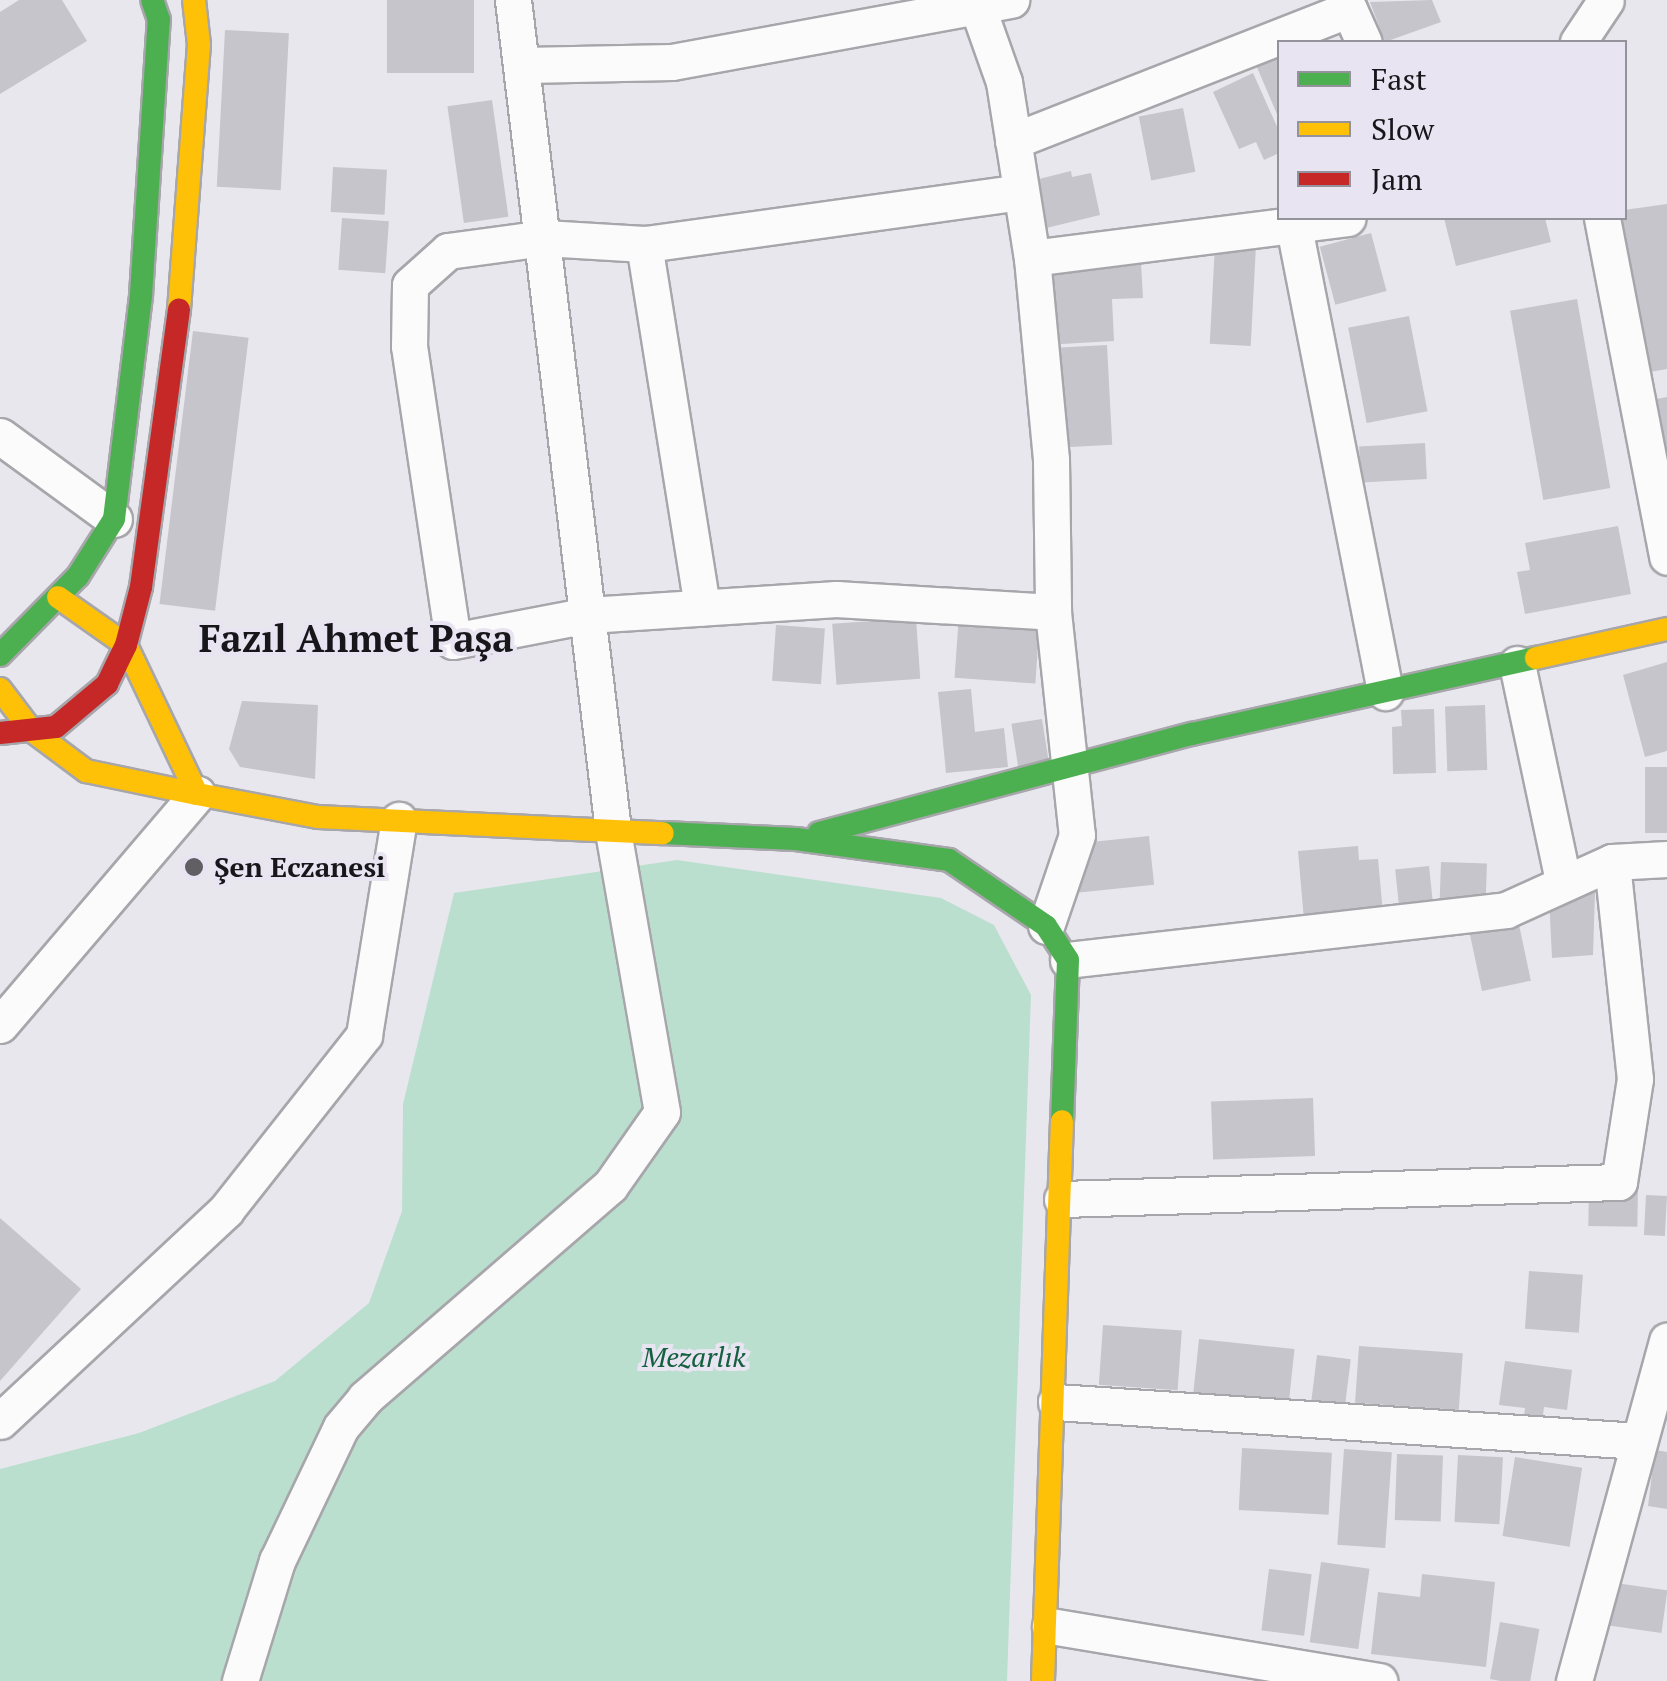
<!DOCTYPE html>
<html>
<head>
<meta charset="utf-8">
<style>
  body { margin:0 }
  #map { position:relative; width:1667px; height:1681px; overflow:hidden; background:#e9e7ee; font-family:"PT Serif",serif }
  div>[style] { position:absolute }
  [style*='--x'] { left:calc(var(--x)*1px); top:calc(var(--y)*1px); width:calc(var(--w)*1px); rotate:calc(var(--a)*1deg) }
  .green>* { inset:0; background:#bbdfce }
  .building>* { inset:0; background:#c6c5cb; transform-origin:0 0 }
  .roads { filter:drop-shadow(2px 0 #a7a6ab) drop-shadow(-2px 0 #a7a6ab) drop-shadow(0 2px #a7a6ab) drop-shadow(0 -2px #a7a6ab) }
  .street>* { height:35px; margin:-17.5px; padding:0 17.5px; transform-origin:17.5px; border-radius:17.5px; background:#fcfbfc }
  .fast>* { height:22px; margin:-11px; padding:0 11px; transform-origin:11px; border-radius:11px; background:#4caf50 }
  .slow>* { height:22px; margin:-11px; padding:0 11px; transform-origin:11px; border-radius:11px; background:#ffc107 }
  .jam>* { height:22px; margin:-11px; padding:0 11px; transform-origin:11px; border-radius:11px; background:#c62828 }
  .dots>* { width:28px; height:28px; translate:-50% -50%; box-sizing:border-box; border:5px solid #e8e4f1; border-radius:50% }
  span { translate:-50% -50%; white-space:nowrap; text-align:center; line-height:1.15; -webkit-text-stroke:8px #e8e4f1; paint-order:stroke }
  .poi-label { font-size:28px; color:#17161a; font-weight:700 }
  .left { translate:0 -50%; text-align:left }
  .park-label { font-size:28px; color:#14603f; font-style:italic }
  .district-label { font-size:38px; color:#17161a; font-weight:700 }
  .legend { position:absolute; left:1277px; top:40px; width:350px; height:180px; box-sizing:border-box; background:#e8e4f1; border:2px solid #94929b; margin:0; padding:12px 18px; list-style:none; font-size:30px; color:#17161a }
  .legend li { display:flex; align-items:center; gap:20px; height:50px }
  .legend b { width:50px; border:2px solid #94929b }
</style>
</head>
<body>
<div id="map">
  <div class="green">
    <div style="clip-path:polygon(677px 860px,941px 898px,994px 925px,1031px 995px,1007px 1681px,0 1681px,0 1469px,139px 1433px,275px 1381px,369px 1303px,402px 1211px,403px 1104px,454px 893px)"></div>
  </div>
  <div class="building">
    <div style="clip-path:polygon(19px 0,62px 0,87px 41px,0 94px,0 12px)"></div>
    <div style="left:387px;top:0;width:87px;height:73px"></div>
    <div style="clip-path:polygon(1432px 0,1441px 22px,1385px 42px,1370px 2px)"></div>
    <div style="left:225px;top:30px;width:64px;height:157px;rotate:3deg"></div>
    <div style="clip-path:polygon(1279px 55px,1279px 119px,1256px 65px)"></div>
    <div style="clip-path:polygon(1253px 73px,1279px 131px,1279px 153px,1264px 160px,1256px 142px,1239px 149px,1213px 92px)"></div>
    <div style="left:492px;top:100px;width:118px;height:45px;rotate:82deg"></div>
    <div style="left:1183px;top:108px;width:65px;height:45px;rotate:79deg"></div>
    <div style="left:333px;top:167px;width:54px;height:45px;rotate:3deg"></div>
    <div style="clip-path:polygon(1071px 171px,1072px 177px,1091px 173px,1100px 215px,1038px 230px,1027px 182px)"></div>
    <div style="clip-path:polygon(1667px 204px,1667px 369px,1644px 373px,1619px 218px,1624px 210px)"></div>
    <div style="left:342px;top:218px;width:47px;height:52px;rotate:4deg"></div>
    <div style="clip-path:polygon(1444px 218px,1545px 218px,1551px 242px,1456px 266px)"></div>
    <div style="left:1371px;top:233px;width:60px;height:53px;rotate:75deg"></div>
    <div style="left:1215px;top:244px;width:41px;height:100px;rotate:3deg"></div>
    <div style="clip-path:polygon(1141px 263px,1143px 298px,1112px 299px,1114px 341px,1044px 345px,1041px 268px)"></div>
    <div style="left:1577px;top:299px;width:192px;height:68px;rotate:80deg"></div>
    <div style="left:1409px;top:316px;width:97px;height:62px;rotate:79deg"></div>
    <div style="left:193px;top:331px;width:56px;height:275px;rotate:7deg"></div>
    <div style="left:1107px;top:345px;width:100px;height:51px;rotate:87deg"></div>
    <div style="clip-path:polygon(1667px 397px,1667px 462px,1665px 463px,1651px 400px)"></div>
    <div style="left:1425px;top:443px;width:36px;height:66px;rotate:87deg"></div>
    <div style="clip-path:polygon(1618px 526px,1631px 594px,1525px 614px,1517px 572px,1530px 570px,1525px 543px)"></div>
    <div style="left:959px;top:614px;width:81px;height:64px;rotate:4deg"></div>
    <div style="left:916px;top:618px;width:61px;height:84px;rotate:86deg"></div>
    <div style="left:776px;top:625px;width:49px;height:56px;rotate:4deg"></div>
    <div style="clip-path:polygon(1667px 662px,1667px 751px,1645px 757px,1623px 675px)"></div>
    <div style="clip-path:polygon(971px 689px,975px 732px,1004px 728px,1008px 767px,946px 773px,938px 692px)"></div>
    <div style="clip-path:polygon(242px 701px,318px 705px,315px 779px,240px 767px,229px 749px)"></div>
    <div style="left:1485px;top:705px;width:65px;height:40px;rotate:88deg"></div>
    <div style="clip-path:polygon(1434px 709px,1436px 773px,1393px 774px,1392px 727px,1402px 726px,1401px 710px)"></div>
    <div style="left:1042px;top:719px;width:43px;height:31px;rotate:81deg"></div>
    <div style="left:1645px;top:767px;width:22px;height:66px"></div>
    <div style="left:1149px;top:836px;width:49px;height:75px;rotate:84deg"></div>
    <div style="clip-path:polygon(1358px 846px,1359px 860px,1378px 859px,1383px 913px,1304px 920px,1298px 851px)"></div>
    <div style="left:1441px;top:862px;width:46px;height:41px;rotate:2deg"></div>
    <div style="left:1429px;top:866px;width:39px;height:34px;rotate:84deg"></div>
    <div style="clip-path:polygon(1595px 892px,1593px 955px,1552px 958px,1549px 897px)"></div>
    <div style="left:1518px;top:920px;width:62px;height:50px;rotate:78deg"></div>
    <div style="left:1313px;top:1098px;width:58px;height:102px;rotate:88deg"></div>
    <div style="left:1589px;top:1188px;width:49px;height:38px;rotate:1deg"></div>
    <div style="left:1646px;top:1195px;width:21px;height:40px;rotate:3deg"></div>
    <div style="clip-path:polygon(0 1218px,81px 1289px,0 1381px)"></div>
    <div style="left:1529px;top:1271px;width:54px;height:58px;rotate:4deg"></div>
    <div style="left:1103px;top:1325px;width:79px;height:60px;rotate:4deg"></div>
    <div style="left:1199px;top:1339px;width:96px;height:54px;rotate:6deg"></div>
    <div style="left:1359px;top:1346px;width:104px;height:57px;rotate:4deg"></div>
    <div style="left:1317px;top:1355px;width:34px;height:55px;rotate:7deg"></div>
    <div style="clip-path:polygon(1505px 1361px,1572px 1370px,1567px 1410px,1544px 1407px,1541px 1432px,1522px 1430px,1525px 1408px,1499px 1405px)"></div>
    <div style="left:1242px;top:1448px;width:90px;height:62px;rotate:3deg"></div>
    <div style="left:1344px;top:1449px;width:48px;height:96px;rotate:4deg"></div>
    <div style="clip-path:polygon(1655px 1450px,1667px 1452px,1667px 1509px,1648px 1506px)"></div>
    <div style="left:1397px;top:1454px;width:46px;height:66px;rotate:2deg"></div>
    <div style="left:1458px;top:1455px;width:45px;height:67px;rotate:3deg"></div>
    <div style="left:1515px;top:1457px;width:68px;height:80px;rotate:9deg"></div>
    <div style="left:1321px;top:1562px;width:49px;height:81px;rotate:8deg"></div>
    <div style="left:1269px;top:1569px;width:43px;height:62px;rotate:7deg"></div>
    <div style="clip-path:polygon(1422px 1574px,1495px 1582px,1486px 1667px,1371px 1654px,1378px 1592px,1420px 1597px)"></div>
    <div style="left:1608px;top:1582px;width:60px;height:43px;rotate:8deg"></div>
    <div style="left:1500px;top:1622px;width:40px;height:58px;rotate:10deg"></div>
  </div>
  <div class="roads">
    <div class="street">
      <div style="--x:975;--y:0;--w:87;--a:70.5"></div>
      <div style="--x:1004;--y:82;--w:178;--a:81"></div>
      <div style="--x:1032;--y:258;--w:203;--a:84.6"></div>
      <div style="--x:1051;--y:460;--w:152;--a:89.2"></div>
      <div style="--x:1053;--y:612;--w:224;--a:83.9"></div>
      <div style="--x:1077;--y:835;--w:96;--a:108.8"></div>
      <div style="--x:1578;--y:42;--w:50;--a:-56.3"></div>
      <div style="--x:524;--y:65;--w:148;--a:-1.2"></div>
      <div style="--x:672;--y:62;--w:345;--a:-10.4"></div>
      <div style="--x:1013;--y:141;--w:361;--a:-21.4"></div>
      <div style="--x:1349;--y:9;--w:36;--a:66"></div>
      <div style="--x:1021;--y:192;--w:381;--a:172.1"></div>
      <div style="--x:644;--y:244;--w:100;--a:-176.6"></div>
      <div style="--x:544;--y:238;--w:97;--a:172.3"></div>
      <div style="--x:448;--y:251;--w:51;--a:138.2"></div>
      <div style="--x:410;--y:285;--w:61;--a:90.9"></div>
      <div style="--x:409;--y:346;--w:298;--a:81.5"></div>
      <div style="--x:453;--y:641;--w:137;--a:-10.9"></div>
      <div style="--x:588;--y:615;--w:249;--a:-3.7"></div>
      <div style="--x:836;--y:599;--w:217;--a:3.4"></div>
      <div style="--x:1602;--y:218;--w:345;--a:79.1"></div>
      <div style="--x:1294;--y:227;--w:474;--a:78.9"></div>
      <div style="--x:644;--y:244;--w:368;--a:80.9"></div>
      <div style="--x:1032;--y:258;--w:318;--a:-7.2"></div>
      <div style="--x:0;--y:436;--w:141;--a:36.1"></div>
      <div style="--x:1517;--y:664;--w:222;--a:78"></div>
      <div style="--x:1068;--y:960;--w:441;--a:-6.5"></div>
      <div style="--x:1506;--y:910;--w:116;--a:-24.4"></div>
      <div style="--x:1612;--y:862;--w:55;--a:-3.1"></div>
      <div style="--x:0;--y:1025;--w:304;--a:-49.5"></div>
      <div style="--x:1062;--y:1199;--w:557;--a:-1.75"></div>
      <div style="--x:1619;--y:1182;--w:104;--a:-81.2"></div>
      <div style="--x:1635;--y:1079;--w:218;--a:-96.1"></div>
      <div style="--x:1056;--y:1402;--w:584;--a:3.83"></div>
      <div style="--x:0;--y:1421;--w:309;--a:-43"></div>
      <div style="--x:226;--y:1210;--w:223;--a:-51.7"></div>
      <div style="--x:364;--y:1035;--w:218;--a:-80.8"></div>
      <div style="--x:1050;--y:1626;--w:334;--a:9.5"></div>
      <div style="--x:240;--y:1681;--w:126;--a:-72.9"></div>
      <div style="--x:277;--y:1561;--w:148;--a:-64.5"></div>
      <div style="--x:341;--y:1427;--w:38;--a:-50"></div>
      <div style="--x:365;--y:1398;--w:324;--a:-40.9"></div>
      <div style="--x:610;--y:1186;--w:90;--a:-54.9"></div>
      <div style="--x:662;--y:1112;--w:286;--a:-99.9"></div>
      <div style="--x:613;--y:830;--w:836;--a:-96.87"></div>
      <div style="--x:1574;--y:1681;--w:353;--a:-74.7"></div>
    </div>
    <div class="fast">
      <div style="--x:0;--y:655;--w:111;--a:-45.4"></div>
      <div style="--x:78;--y:576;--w:67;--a:-57.7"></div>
      <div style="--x:114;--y:519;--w:226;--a:-83.1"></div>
      <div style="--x:141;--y:295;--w:276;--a:-86.3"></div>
      <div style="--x:159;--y:20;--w:21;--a:-109"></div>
      <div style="--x:663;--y:833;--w:133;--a:2.6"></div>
      <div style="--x:796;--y:839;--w:154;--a:7.8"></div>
      <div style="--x:949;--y:860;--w:117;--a:34.2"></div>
      <div style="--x:1046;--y:926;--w:40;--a:57.1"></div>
      <div style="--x:1068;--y:960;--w:161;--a:92.1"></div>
      <div style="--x:819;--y:833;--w:386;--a:-14.9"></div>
      <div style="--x:1192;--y:734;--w:352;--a:-12.5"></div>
    </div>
    <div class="slow">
      <div style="--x:179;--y:310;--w:266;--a:-85.7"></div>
      <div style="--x:199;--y:45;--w:45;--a:-96.3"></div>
      <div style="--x:1536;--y:658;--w:134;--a:-12.5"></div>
      <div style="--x:0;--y:689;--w:51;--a:52.9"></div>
      <div style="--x:31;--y:730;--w:69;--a:36.7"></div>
      <div style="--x:86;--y:771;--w:113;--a:11.7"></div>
      <div style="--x:197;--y:794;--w:165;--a:-115.5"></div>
      <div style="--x:126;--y:645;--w:83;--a:-144.8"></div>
      <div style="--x:197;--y:794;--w:123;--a:10.8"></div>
      <div style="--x:318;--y:817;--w:345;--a:2.7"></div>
      <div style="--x:1043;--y:1681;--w:560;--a:-88.06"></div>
    </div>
    <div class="jam">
      <div style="--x:0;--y:733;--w:56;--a:-6.1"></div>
      <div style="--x:56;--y:727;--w:67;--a:-40.1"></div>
      <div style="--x:107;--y:684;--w:43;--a:-64"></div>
      <div style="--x:126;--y:645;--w:60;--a:-75.5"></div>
      <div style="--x:141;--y:587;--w:280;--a:-82.2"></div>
    </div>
  </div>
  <div class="dots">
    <div style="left:194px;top:867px;background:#605f64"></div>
  </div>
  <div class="poi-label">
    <span class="left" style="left:214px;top:867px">Şen Eczanesi</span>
  </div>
  <div class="park-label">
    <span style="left:694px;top:1357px">Mezarlık</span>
  </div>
  <div class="district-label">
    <span style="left:356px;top:639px">Fazıl Ahmet Paşa</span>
  </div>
  <ul class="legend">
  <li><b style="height:12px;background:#4caf50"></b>Fast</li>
  <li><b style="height:12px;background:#ffc107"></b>Slow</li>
  <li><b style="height:12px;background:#c62828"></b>Jam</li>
  </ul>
</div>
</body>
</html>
